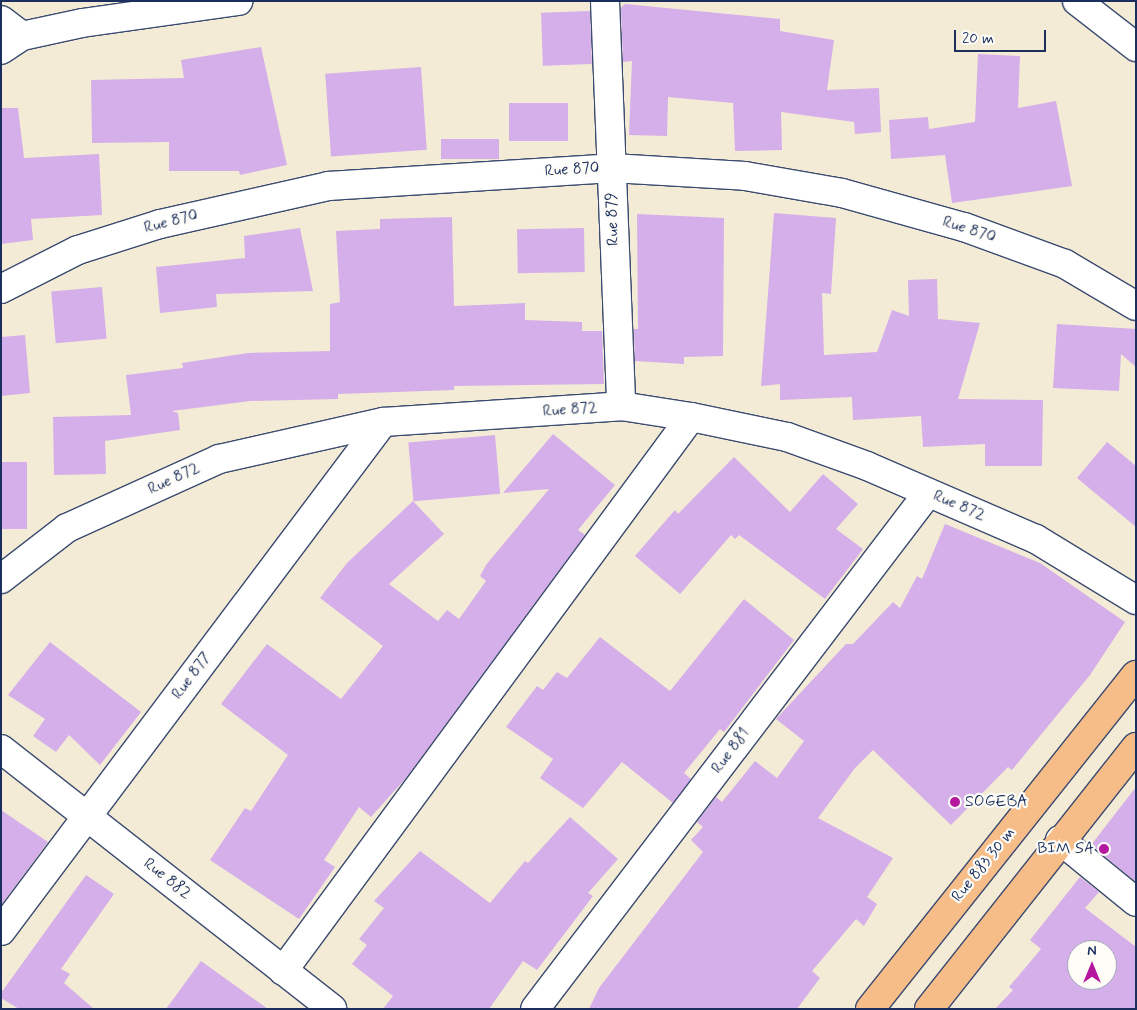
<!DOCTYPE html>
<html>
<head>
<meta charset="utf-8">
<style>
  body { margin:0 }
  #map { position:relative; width:1137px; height:1010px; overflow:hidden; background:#f3ebd5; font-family:Mynerve,sans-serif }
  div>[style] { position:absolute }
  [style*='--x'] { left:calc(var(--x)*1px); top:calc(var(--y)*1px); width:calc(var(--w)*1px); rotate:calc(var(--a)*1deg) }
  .building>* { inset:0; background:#d5afe9; transform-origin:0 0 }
  .roads { filter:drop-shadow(1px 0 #3b4b70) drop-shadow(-1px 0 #3b4b70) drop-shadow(0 1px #3b4b70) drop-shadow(0 -1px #3b4b70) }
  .minor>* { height:28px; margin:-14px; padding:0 14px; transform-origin:14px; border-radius:14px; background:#fff }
  .primary>* { height:28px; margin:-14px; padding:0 14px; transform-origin:14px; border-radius:14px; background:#f7bd88 }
  .dots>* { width:14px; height:14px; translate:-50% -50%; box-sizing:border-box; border:2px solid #fdfcf7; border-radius:50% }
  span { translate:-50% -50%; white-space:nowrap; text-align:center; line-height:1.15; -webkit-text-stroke:4.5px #fdfcf7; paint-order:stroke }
  .street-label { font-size:16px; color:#1b2f5e }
  .poi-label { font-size:16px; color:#1b2f5e }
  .left { translate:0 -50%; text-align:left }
  .right { translate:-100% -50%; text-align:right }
  .frame { position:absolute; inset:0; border:2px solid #1b2f5e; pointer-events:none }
  .north { position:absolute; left:1067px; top:940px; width:50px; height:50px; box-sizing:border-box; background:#fdfcf7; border:1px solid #a3aaba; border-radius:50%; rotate:0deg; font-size:14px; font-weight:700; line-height:20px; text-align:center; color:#1b2f5e }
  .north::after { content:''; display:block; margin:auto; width:18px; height:22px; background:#b5179e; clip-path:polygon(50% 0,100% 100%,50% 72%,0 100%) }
  .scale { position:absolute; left:954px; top:30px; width:92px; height:22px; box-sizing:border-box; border:2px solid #1b2f5e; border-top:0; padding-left:6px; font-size:15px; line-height:18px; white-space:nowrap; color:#1b2f5e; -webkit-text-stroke:4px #fdfcf7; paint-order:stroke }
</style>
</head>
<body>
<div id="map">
  <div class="building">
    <div style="clip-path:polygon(625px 4px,780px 19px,780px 31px,834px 40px,827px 90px,879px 88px,881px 132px,855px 134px,854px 122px,781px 112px,782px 150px,735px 151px,733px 103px,668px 97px,667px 136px,629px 135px,632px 61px,623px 62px,621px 8px)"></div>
    <div style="left:590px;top:11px;width:53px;height:49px;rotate:88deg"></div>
    <div style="clip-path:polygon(261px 47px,287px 165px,240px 175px,239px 171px,169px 171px,169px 142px,92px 143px,91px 80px,184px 78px,181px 60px)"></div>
    <div style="clip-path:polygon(978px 54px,1020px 56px,1018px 108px,1056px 101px,1072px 186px,952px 203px,945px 155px,891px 159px,889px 120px,928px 117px,929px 129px,975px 122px)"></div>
    <div style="left:421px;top:67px;width:83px;height:96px;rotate:86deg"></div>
    <div style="left:568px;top:103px;width:38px;height:59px;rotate:90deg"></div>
    <div style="clip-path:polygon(1px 108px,18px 108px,24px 158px,99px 154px,102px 215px,31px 219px,33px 240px,1px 244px)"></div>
    <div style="left:499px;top:139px;width:20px;height:58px;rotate:90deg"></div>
    <div style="clip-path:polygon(774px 213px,836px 218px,831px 294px,822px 293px,824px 355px,877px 352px,892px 310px,909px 316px,908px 280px,937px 279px,938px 319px,980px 323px,958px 399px,1043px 400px,1042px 466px,985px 466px,985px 444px,923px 447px,921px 416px,853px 420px,852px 397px,780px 400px,780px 384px,761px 386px)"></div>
    <div style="clip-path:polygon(637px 214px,724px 218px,723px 356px,684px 357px,684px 364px,635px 361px,634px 329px,638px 329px)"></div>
    <div style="clip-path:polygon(452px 217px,454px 306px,525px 303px,525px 320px,582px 322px,582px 331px,602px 331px,604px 384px,454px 386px,454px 390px,338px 394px,338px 399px,250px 401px,172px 411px,178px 413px,180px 430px,105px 441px,106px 474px,54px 475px,53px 417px,131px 415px,126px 375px,183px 368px,182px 363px,248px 353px,330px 351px,330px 304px,340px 302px,336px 231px,380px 229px,380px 219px)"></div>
    <div style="clip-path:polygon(300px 228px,313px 291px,216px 294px,217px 307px,160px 313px,156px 267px,245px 258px,244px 236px)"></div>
    <div style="left:584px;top:228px;width:44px;height:67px;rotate:89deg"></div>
    <div style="left:102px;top:287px;width:52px;height:51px;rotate:85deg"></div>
    <div style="clip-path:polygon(1057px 324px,1136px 329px,1136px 367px,1121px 354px,1119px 391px,1053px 388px)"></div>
    <div style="clip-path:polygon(25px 335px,30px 393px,1px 396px,1px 337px)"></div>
    <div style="clip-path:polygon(553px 434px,615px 485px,578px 530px,585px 535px,406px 778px,371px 817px,359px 807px,324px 860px,335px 867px,299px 919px,210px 860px,245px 808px,251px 811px,288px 755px,221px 704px,267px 644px,341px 699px,383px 646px,320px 598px,347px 563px,413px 501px,444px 534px,389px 584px,438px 621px,447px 610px,459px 619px,486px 581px,480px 576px,486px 565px,549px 489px,503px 493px)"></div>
    <div style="left:495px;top:435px;width:59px;height:87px;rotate:85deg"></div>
    <div style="clip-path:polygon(1107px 442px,1136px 466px,1136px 527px,1077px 478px)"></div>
    <div style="clip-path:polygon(734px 457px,790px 512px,823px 474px,858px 504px,836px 529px,863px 549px,825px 599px,739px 535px,735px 539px,731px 535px,680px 594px,635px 556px,675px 510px,678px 514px)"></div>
    <div style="left:1px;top:462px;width:26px;height:67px"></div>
    <div style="clip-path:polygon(945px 524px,1040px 563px,1125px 622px,1090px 675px,1012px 770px,1008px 767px,951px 825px,873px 750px,855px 768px,818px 818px,893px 858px,867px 897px,877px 904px,864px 926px,856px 919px,812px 971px,820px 978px,797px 1009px,589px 1009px,599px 988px,703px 852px,691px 840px,703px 827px,697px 822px,716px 797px,722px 802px,755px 761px,777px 778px,804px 741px,776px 719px,846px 644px,853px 644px,893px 602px,900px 608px,917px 576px,922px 579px)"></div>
    <div style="clip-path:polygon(744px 599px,794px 640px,724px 732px,720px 729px,684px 773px,691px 779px,673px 803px,622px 762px,583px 808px,540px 778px,553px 759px,506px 727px,537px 686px,543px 690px,557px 672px,567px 678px,600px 637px,670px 691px)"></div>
    <div style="clip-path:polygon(50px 642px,141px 712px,100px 765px,69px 735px,56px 752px,33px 736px,45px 719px,8px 695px)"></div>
    <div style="clip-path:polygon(1136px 787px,1136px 882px,1091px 845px)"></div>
    <div style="clip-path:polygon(1px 810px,48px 842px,1px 905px)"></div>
    <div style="clip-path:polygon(570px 817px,618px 859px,588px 893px,593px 896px,537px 970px,523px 961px,489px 1009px,383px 1009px,393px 996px,352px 964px,367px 945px,359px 939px,384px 908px,374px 901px,420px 851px,490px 903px,525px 861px,528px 863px)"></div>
    <div style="clip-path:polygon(86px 875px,114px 894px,61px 969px,70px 974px,64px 983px,94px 1009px,19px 1009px,1px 998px,1px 993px)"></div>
    <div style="clip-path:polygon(evenodd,1080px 877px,1099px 892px,1085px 908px,1136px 947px,1136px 1009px,995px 1009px,1013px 990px,1009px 987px,1041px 949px,1030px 940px,1080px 877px,1077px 950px,1107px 950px,1107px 980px,1077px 980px,1077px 950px)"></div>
    <div style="clip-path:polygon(201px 961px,268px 1009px,166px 1009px)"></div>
  </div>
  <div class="roads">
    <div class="minor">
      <div style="--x:605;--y:1;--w:405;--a:87.7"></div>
      <div style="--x:1077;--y:1;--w:75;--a:37.9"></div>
      <div style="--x:1;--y:20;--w:26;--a:37"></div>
      <div style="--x:1;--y:50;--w:25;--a:-34"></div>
      <div style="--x:22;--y:36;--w:61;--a:-12.2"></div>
      <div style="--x:82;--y:23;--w:158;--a:-8"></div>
      <div style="--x:1;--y:289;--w:86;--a:-26.9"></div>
      <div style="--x:78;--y:250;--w:86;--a:-17.6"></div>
      <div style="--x:160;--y:224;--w:172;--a:-12.7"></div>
      <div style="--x:328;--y:186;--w:285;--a:-3.6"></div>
      <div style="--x:612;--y:168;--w:133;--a:3.4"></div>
      <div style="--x:745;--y:176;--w:98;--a:9.9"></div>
      <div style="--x:842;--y:193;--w:127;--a:15.6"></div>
      <div style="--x:964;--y:227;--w:108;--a:20.1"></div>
      <div style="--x:1065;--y:264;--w:82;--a:30.6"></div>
      <div style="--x:1;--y:579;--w:83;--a:-37.7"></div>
      <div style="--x:67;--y:528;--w:167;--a:-24.4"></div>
      <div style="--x:219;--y:459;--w:168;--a:-12.7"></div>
      <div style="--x:383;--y:422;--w:239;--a:-3.8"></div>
      <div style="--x:621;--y:406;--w:71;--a:8.9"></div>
      <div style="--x:691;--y:417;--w:98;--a:11.8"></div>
      <div style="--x:787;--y:437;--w:85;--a:19.9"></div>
      <div style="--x:867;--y:466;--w:184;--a:23.4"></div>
      <div style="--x:1036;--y:539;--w:117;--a:31.4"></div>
      <div style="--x:1;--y:749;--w:421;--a:38.1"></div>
      <div style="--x:1060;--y:840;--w:98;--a:39.2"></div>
      <div style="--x:1;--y:931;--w:636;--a:-53.11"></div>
      <div style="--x:283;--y:971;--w:688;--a:-53.63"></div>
      <div style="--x:535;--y:1009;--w:649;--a:-52.71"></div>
    </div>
    <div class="primary">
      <div style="--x:870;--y:1009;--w:427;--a:-51.5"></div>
      <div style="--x:929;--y:1009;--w:334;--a:-51.7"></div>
    </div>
  </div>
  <div class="dots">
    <div style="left:955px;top:802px;background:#b5179e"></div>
    <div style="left:1104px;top:849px;background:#b5179e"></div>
  </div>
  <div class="street-label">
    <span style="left:572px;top:170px;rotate:-4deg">Rue 870</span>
    <span style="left:613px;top:219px;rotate:-92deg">Rue 879</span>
    <span style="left:171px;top:222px;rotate:-14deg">Rue 870</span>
    <span style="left:969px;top:230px;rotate:18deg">Rue 870</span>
    <span style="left:570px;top:410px;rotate:-4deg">Rue 872</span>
    <span style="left:174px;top:479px;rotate:-25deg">Rue 872</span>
    <span style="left:959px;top:506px;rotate:23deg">Rue 872</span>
    <span style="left:192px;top:676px;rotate:-53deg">Rue 877</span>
    <span style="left:731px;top:751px;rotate:-53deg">Rue 881</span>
    <span style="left:984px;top:865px;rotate:-51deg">Rue 883 30 m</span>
    <span style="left:167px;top:879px;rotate:38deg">Rue 882</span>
  </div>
  <div class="poi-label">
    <span class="left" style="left:965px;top:802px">SOGEBA</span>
    <span class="right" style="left:1094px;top:849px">BIM SA</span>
  </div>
  <div class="frame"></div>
  <div class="north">N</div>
  <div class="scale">20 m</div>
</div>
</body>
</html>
